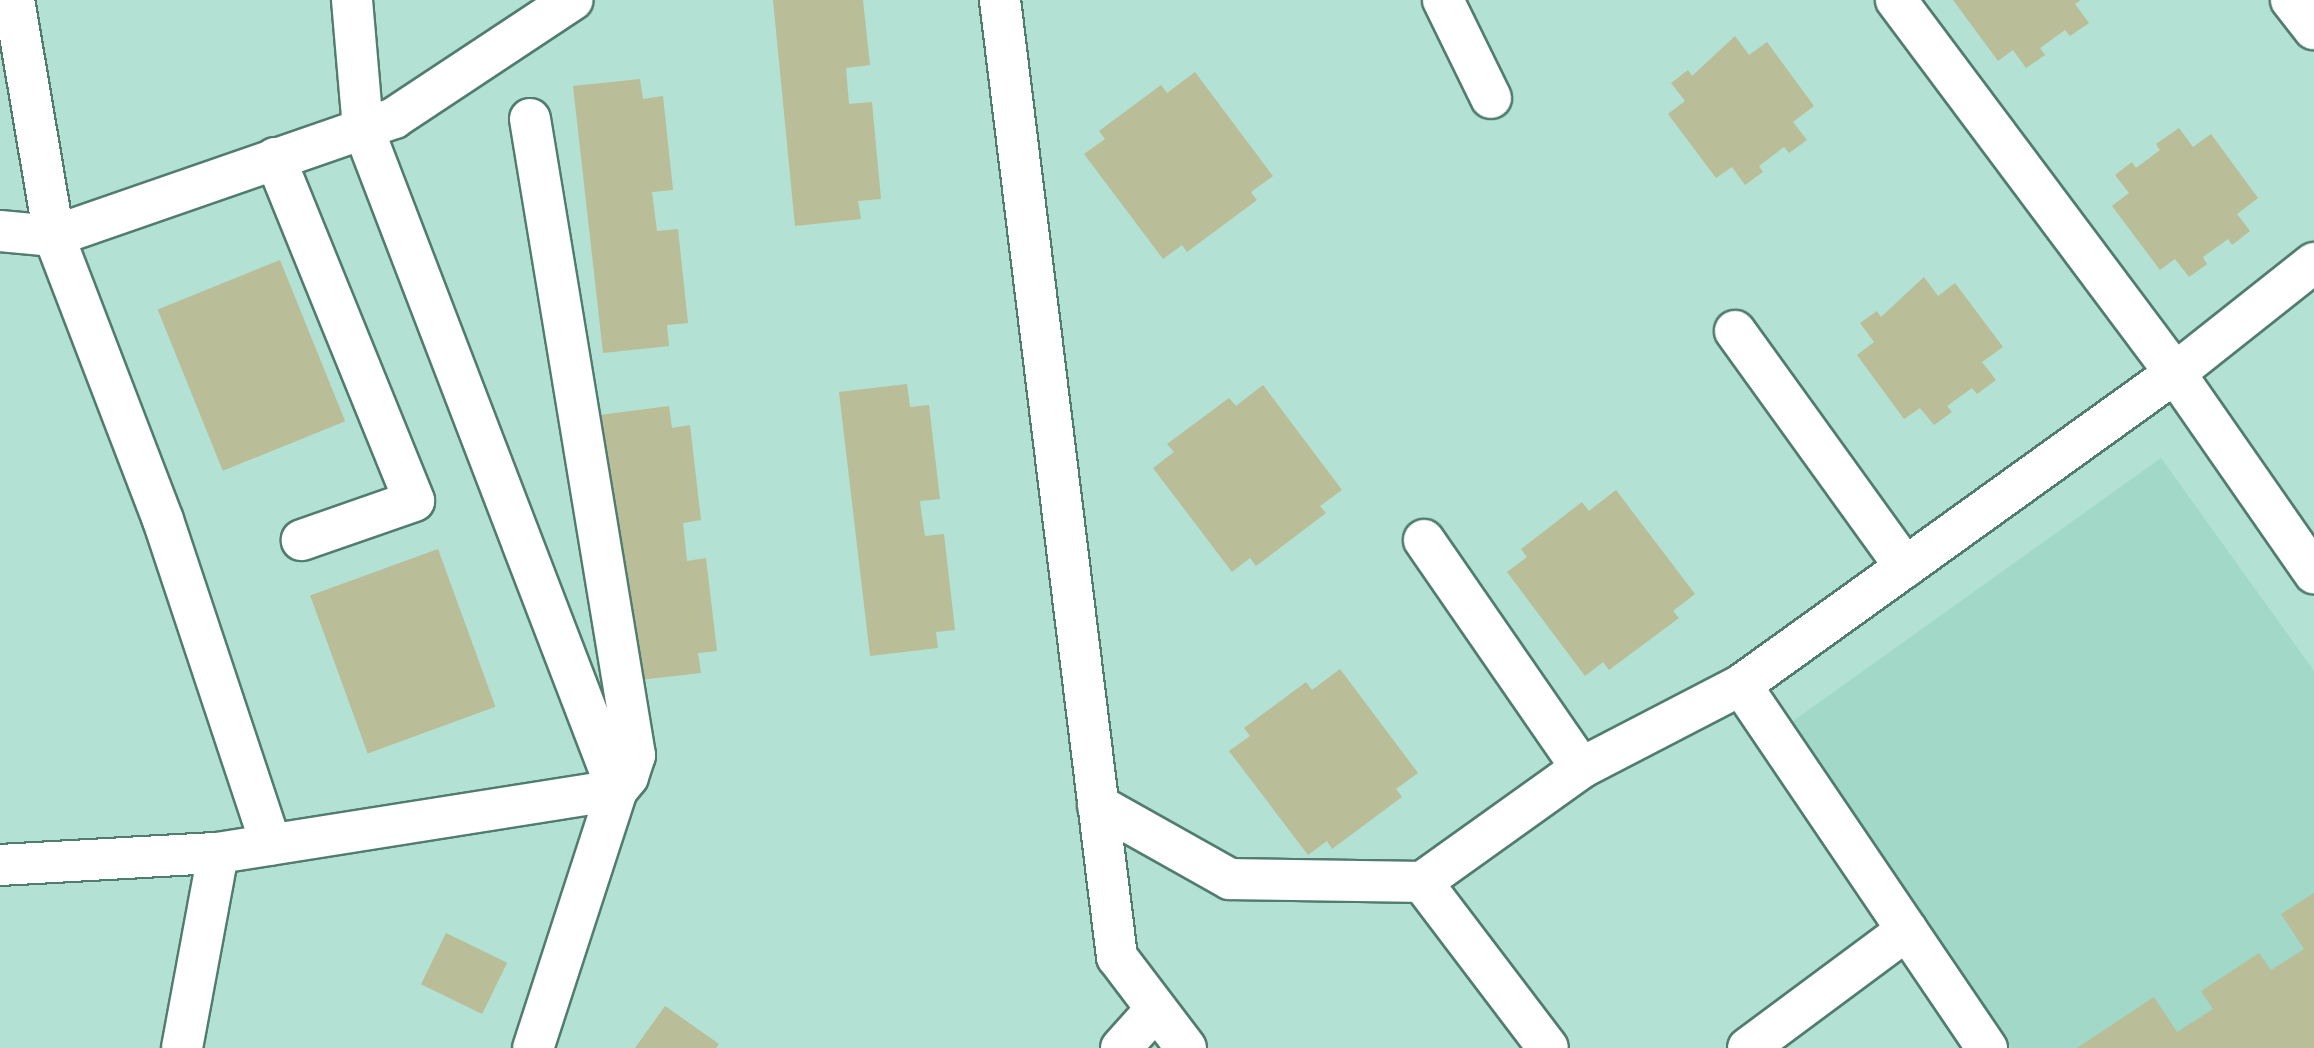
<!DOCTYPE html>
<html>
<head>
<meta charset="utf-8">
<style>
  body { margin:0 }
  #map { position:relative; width:2314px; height:1048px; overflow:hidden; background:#b3e1d3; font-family:Commissioner,sans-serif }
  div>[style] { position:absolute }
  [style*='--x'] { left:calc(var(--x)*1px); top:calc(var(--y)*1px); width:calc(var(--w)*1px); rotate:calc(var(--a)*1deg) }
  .built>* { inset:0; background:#a1d8c7 }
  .building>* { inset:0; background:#b9bd98; transform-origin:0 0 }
  .roads { filter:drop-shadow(2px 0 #517c6f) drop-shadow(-2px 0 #517c6f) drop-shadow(0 2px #517c6f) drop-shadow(0 -2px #517c6f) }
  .minor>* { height:40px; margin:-20px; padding:0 20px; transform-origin:20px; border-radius:20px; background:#fff }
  span { translate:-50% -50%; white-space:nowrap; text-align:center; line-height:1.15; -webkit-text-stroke:6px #e6fdf5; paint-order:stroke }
</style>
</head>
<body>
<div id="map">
  <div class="built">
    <div style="clip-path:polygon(2161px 458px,2314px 671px,2314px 1048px,2011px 1048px,1789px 724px)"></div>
  </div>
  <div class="building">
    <div style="clip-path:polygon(773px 0,863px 0,870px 65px,846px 68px,849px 104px,872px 102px,881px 199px,858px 201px,861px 219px,795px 226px)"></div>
    <div style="clip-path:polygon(1953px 0,2081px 0,2075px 4px,2089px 23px,2070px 36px,2065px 30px,2040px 48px,2045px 55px,2026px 68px,2013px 50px,1998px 61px)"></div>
    <div style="clip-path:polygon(1735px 36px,1749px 55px,1767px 42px,1814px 106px,1793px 122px,1807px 140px,1789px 153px,1784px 147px,1759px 166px,1763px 172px,1745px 185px,1732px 167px,1716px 178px,1668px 114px,1685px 101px,1671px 83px,1688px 70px,1692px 76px)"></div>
    <div style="clip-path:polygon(1195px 72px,1273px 176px,1251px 192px,1257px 200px,1187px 252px,1182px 245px,1163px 259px,1084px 154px,1105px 139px,1099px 131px,1161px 85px,1167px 93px)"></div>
    <div style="clip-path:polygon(640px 79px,643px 99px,663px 96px,673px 190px,652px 192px,657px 231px,678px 229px,688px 323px,667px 325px,669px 346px,603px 353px,573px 86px)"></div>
    <div style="clip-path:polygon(2179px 128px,2193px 147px,2211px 134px,2258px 198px,2237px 214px,2250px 231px,2232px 245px,2228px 239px,2203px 257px,2207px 264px,2189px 277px,2175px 259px,2160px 270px,2112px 206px,2129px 193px,2115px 175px,2132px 162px,2136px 168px,2160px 150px,2156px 144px)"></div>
    <div style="left:280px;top:260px;width:174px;height:132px;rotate:68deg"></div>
    <div style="clip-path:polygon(1924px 277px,1938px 296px,1955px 283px,2003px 347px,1982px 362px,1996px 380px,1977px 394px,1972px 388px,1947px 406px,1952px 412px,1934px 425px,1920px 408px,1904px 419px,1857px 355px,1874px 342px,1860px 323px,1877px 311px,1881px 317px)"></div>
    <div style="clip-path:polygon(907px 384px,910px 407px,929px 405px,940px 499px,920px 501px,922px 517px,925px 536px,944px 534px,955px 630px,936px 632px,938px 648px,870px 656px,839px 392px)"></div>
    <div style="clip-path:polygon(1263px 385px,1342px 490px,1320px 506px,1326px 513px,1256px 566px,1250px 558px,1232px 572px,1153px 468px,1174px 452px,1167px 444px,1229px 398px,1236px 406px)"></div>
    <div style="clip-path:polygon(669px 406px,672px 428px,690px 425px,701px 520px,683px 523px,687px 561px,706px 558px,717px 651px,698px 653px,701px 673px,631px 681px,600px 415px)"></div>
    <div style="clip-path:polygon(1616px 490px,1695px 594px,1673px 611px,1679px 618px,1609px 670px,1603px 662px,1585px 676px,1507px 572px,1527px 557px,1521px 549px,1582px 502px,1589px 511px)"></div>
    <div style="left:438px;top:549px;width:168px;height:136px;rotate:70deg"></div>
    <div style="clip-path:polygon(1340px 669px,1418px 773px,1396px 789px,1402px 797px,1332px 849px,1327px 841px,1308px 855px,1229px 751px,1250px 736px,1244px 728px,1306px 682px,1312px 690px)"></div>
    <div style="clip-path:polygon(2314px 893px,2314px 1048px,2077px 1048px,2154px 997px,2177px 1032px,2213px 1009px,2201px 991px,2259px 953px,2271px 970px,2304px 949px,2281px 914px)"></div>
    <div style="left:446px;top:933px;width:68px;height:57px;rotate:26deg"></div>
    <div style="clip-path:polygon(665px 1006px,719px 1044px,716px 1048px,635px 1048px)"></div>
  </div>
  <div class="roads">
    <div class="minor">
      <div style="--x:14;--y:0;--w:239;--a:80.4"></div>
      <div style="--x:54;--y:236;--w:304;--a:69"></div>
      <div style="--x:163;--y:520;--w:342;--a:71.6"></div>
      <div style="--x:352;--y:0;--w:128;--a:85.1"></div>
      <div style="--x:363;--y:128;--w:709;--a:69.01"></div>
      <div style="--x:1000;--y:0;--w:964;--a:83.03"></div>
      <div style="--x:1117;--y:957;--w:114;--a:52.8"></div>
      <div style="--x:1443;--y:0;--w:109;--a:63.9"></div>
      <div style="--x:1896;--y:0;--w:466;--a:53.2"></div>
      <div style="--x:2175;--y:373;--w:244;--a:55.2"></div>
      <div style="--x:2291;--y:0;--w:37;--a:52"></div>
      <div style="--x:530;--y:119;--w:645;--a:80.63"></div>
      <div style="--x:635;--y:755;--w:23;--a:108"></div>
      <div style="--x:628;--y:777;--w:17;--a:130"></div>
      <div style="--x:617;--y:790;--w:271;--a:108"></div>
      <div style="--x:275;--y:158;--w:370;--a:67.9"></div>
      <div style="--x:414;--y:501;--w:119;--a:160.8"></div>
      <div style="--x:0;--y:231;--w:54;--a:5.3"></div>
      <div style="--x:54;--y:236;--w:360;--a:-19.1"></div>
      <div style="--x:394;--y:118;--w:214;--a:-33.5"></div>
      <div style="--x:1735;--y:331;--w:291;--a:54.2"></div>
      <div style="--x:1424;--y:540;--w:277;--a:55.4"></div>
      <div style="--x:1741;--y:685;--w:439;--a:55.9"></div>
      <div style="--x:1098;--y:805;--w:151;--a:29.3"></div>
      <div style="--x:1230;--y:879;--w:192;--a:0.9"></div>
      <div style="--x:1422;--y:882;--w:208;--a:52.8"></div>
      <div style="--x:0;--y:865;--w:218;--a:-3.2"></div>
      <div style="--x:218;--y:853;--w:404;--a:-9"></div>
      <div style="--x:1422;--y:882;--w:196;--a:-35.6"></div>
      <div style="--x:1581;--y:768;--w:180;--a:-27.4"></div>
      <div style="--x:1741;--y:685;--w:535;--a:-35.71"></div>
      <div style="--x:2175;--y:373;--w:177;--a:-38.4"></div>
      <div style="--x:182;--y:1048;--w:198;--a:-79.5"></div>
      <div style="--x:1121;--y:1048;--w:52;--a:-48.1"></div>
      <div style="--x:1748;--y:1048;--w:198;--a:-36.6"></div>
    </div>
  </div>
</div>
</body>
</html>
